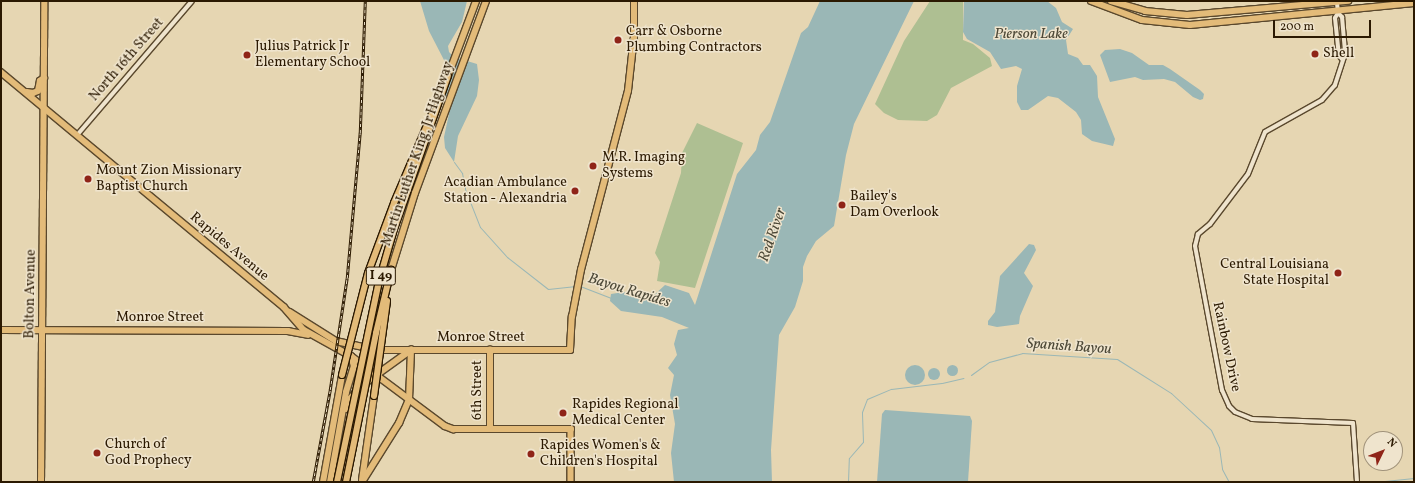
<!DOCTYPE html>
<html>
<head>
<meta charset="utf-8">
<style>
  body { margin:0 }
  #map { position:relative; width:1415px; height:483px; overflow:hidden; background:#e6d6b2; font-family:Vollkorn,serif }
  div>[style] { position:absolute }
  [style*='--x'] { left:calc(var(--x)*1px); top:calc(var(--y)*1px); width:calc(var(--w)*1px); rotate:calc(var(--a)*1deg) }
  .green>* { inset:0; background:#aebf92 }
  .water>* { inset:0; background:#9ab7b6 }
  .round { border-radius:50% }
  .stream>* { height:1px; margin:-0.5px; padding:0 0.5px; transform-origin:0.5px; border-radius:0.5px; background:#9ab7b6 }
  .roads { filter:drop-shadow(1px 0 #5a482d) drop-shadow(-1px 0 #5a482d) drop-shadow(0 1px #5a482d) drop-shadow(0 -1px #5a482d) }
  .minor>* { height:4px; margin:-2px; padding:0 2px; transform-origin:2px; border-radius:2px; background:#efe4cd }
  .major>* { height:5.5px; margin:-2.75px; padding:0 2.75px; transform-origin:2.75px; border-radius:2.75px; background:#e3bb79 }
  .highway>* { height:6px; margin:-3px; padding:0 3px; transform-origin:3px; border-radius:3px; background:#e3bb79 }
  .rail>* { height:2.5px; margin-top:-1.25px; transform-origin:0; background:repeating-linear-gradient(90deg,#efe4cd 0 3px,#2b1901 0 6px); box-sizing:border-box; border-block:1px solid #2b1901 }
  .bridges { filter:drop-shadow(1px 0 #2b1901) drop-shadow(-1px 0 #2b1901) drop-shadow(0 1px #2b1901) drop-shadow(0 -1px #2b1901) }
  .highway-bridge>* { height:6px; margin:-3px; padding:0 3px; transform-origin:3px; border-radius:3px; background:#e3bb79 }
  .dots>* { width:11px; height:11px; translate:-50% -50%; box-sizing:border-box; border:2px solid #efe4cd; border-radius:50% }
  span { translate:-50% -50%; white-space:nowrap; text-align:center; line-height:1.15; -webkit-text-stroke:3px #efe4cd; paint-order:stroke }
  .shield-label span { padding:1px 3px; background:#efe4cd; border:1px solid; border-radius:3px; -webkit-text-stroke-width:0 }
  .shield-label { font-size:13px; color:#2b1901; font-weight:700 }
  .poi-label { font-size:14px; color:#2b1901 }
  .left { translate:0 -50%; text-align:left }
  .right { translate:-100% -50%; text-align:right }
  .street-label { font-size:14px; color:#2b1901 }
  .water-label { font-size:15px; color:#4c4837; font-style:italic }
  .frame { position:absolute; inset:0; border:2px solid #2b1901; pointer-events:none }
  .north { position:absolute; left:1363px; top:431px; width:40px; height:40px; box-sizing:border-box; background:#efe4cd; border:1px solid #a1937b; border-radius:50%; rotate:47deg; font-size:11px; font-weight:700; line-height:16px; text-align:center; color:#2b1901 }
  .north::after { content:''; display:block; margin:auto; width:14px; height:18px; background:#8f2418; clip-path:polygon(50% 0,100% 100%,50% 72%,0 100%) }
  .scale { position:absolute; left:1273px; top:20px; width:98px; height:18px; box-sizing:border-box; border:2px solid #2b1901; border-top:0; padding-left:5px; font-size:12px; line-height:14px; white-space:nowrap; color:#2b1901; -webkit-text-stroke:3px #efe4cd; paint-order:stroke }
</style>
</head>
<body>
<div id="map">
  <div class="green">
    <div style="clip-path:polygon(930px 1px,963px 1px,963px 40px,973px 44px,990px 58px,992px 66px,951px 88px,937px 115px,927px 121px,898px 120px,884px 113px,875px 104px,904px 41px)"></div>
    <div style="clip-path:polygon(697px 123px,743px 143px,695px 288px,657px 281px,660px 262px,655px 253px,681px 173px,682px 153px)"></div>
  </div>
  <div class="water">
    <div style="clip-path:polygon(420px 1px,467px 1px,462px 22px,448px 46px,449px 52px,454px 57px,477px 64px,479px 80px,477px 96px,458px 136px,454px 162px,445px 148px,444px 137px,449px 114px,445px 96px,445px 62px,429px 31px)"></div>
    <div style="clip-path:polygon(820px 1px,914px 1px,854px 124px,846px 155px,834px 226px,816px 241px,807px 256px,803px 267px,803px 281px,795px 307px,779px 335px,771px 450px,772px 482px,674px 482px,671px 453px,675px 424px,670px 395px,674px 375px,668px 368px,677px 355px,674px 344px,678px 330px,689px 328px,662px 317px,621px 311px,610px 301px,611px 294px,624px 292px,653px 296px,665px 285px,689px 293px,695px 305px,737px 174px,756px 150px,760px 135px,770px 122px,801px 33px,808px 27px)"></div>
    <div style="clip-path:polygon(964px 1px,1047px 1px,1056px 8px,1062px 22px,1073px 29px,1066px 40px,1068px 54px,1078px 58px,1083px 65px,1090px 65px,1097px 76px,1098px 97px,1115px 139px,1113px 146px,1092px 141px,1082px 134px,1081px 120px,1076px 112px,1058px 98px,1048px 96px,1028px 110px,1021px 110px,1017px 102px,1017px 86px,1022px 69px,1016px 66px,1001px 69px,990px 52px,967px 39px,963px 32px)"></div>
    <div style="clip-path:polygon(1120px 49px,1132px 53px,1149px 65px,1163px 65px,1170px 69px,1200px 90px,1204px 94px,1203px 99px,1200px 100px,1193px 97px,1175px 82px,1164px 79px,1143px 80px,1135px 77px,1110px 82px,1100px 55px,1105px 50px)"></div>
    <div style="clip-path:polygon(1029px 244px,1034px 245px,1036px 250px,1024px 273px,1033px 286px,1020px 316px,1019px 324px,997px 327px,988px 325px,988px 321px,995px 312px,1000px 276px)"></div>
    <div class="round" style="left:946.5px;top:364.5px;width:11px;height:11px"></div>
    <div class="round" style="left:905px;top:365px;width:20px;height:20px"></div>
    <div class="round" style="left:928px;top:368px;width:12px;height:12px"></div>
    <div style="clip-path:polygon(885px 410px,970px 416px,972px 421px,968px 482px,877px 482px,882px 414px)"></div>
  </div>
  <div class="stream">
    <div style="--x:454;--y:162;--w:14;--a:54"></div>
    <div style="--x:462;--y:173;--w:16;--a:79"></div>
    <div style="--x:465;--y:189;--w:41;--a:68.5"></div>
    <div style="--x:480;--y:227;--w:40;--a:48"></div>
    <div style="--x:507;--y:257;--w:52;--a:38"></div>
    <div style="--x:548;--y:289;--w:28;--a:-6"></div>
    <div style="--x:580;--y:286;--w:34;--a:21"></div>
    <div style="--x:971;--y:375;--w:22;--a:-36"></div>
    <div style="--x:989;--y:362;--w:34;--a:-15"></div>
    <div style="--x:1022;--y:353;--w:95;--a:3.6"></div>
    <div style="--x:1117;--y:359;--w:64;--a:32.2"></div>
    <div style="--x:1171;--y:393;--w:54;--a:42.8"></div>
    <div style="--x:1211;--y:430;--w:19;--a:65"></div>
    <div style="--x:1219;--y:447;--w:22;--a:82"></div>
    <div style="--x:1222;--y:469;--w:15;--a:62"></div>
    <div style="--x:848;--y:482;--w:24;--a:-88"></div>
    <div style="--x:849;--y:458;--w:21;--a:-49"></div>
    <div style="--x:863;--y:442;--w:30;--a:-92"></div>
    <div style="--x:862;--y:412;--w:14;--a:-69"></div>
    <div style="--x:867;--y:399;--w:26;--a:-23"></div>
    <div style="--x:891;--y:389;--w:51;--a:-6.7"></div>
    <div style="--x:942;--y:383;--w:22;--a:-13"></div>
    <div style="--x:1375;--y:482;--w:39;--a:-6"></div>
  </div>
  <div class="roads">
    <div class="minor">
      <div style="--x:1337;--y:3;--w:10;--a:84"></div>
      <div style="--x:1338;--y:13;--w:6;--a:45"></div>
      <div style="--x:1342;--y:17;--w:37;--a:85"></div>
      <div style="--x:1345;--y:54;--w:33;--a:108"></div>
      <div style="--x:1335;--y:85;--w:20;--a:131"></div>
      <div style="--x:1322;--y:100;--w:65;--a:150.7"></div>
      <div style="--x:1265;--y:132;--w:45;--a:112"></div>
      <div style="--x:1248;--y:174;--w:63;--a:127.2"></div>
      <div style="--x:1210;--y:224;--w:16;--a:140"></div>
      <div style="--x:1198;--y:234;--w:12;--a:104"></div>
      <div style="--x:1195;--y:246;--w:147;--a:79.4"></div>
      <div style="--x:1222;--y:390;--w:17;--a:66"></div>
      <div style="--x:1229;--y:406;--w:8;--a:45"></div>
      <div style="--x:1235;--y:412;--w:18;--a:22"></div>
      <div style="--x:1252;--y:419;--w:101;--a:2.3"></div>
      <div style="--x:1353;--y:423;--w:59;--a:86.1"></div>
      <div style="--x:1338;--y:13;--w:6;--a:121"></div>
      <div style="--x:1335;--y:18;--w:37;--a:84"></div>
      <div style="--x:1339;--y:55;--w:5;--a:53"></div>
      <div style="--x:78;--y:134;--w:175;--a:-49.4"></div>
    </div>
    <div class="major">
      <div style="--x:1;--y:72;--w:368;--a:39.7"></div>
      <div style="--x:284;--y:307;--w:30;--a:49"></div>
      <div style="--x:304;--y:330;--w:54;--a:29"></div>
      <div style="--x:351;--y:356;--w:117;--a:36.7"></div>
      <div style="--x:445;--y:426;--w:9;--a:21"></div>
      <div style="--x:453;--y:429;--w:118;--a:0"></div>
      <div style="--x:571;--y:429;--w:53;--a:90"></div>
      <div style="--x:27;--y:92;--w:6;--a:9"></div>
      <div style="--x:33;--y:93;--w:5;--a:-22"></div>
      <div style="--x:38;--y:91;--w:10;--a:-79"></div>
      <div style="--x:40;--y:81;--w:5;--a:-37"></div>
      <div style="--x:290;--y:312;--w:54;--a:32.2"></div>
      <div style="--x:336;--y:341;--w:42;--a:12.4"></div>
      <div style="--x:377;--y:350;--w:193;--a:0"></div>
      <div style="--x:570;--y:350;--w:33;--a:-87"></div>
      <div style="--x:572;--y:317;--w:48;--a:-79.2"></div>
      <div style="--x:581;--y:270;--w:185;--a:-75.3"></div>
      <div style="--x:628;--y:91;--w:54;--a:-83.7"></div>
      <div style="--x:634;--y:37;--w:36;--a:-90"></div>
      <div style="--x:1;--y:330;--w:287;--a:0.2"></div>
      <div style="--x:288;--y:331;--w:20;--a:11"></div>
      <div style="--x:409;--y:400;--w:50;--a:-87.7"></div>
      <div style="--x:490;--y:429;--w:79;--a:-90"></div>
      <div style="--x:41;--y:482;--w:481;--a:-89.6"></div>
    </div>
    <div class="highway">
      <div style="--x:1091;--y:1;--w:54;--a:20.4"></div>
      <div style="--x:1142;--y:20;--w:48;--a:5.9"></div>
      <div style="--x:1190;--y:25;--w:225;--a:-5.6"></div>
      <div style="--x:1111;--y:1;--w:35;--a:16"></div>
      <div style="--x:1145;--y:11;--w:42;--a:5.4"></div>
      <div style="--x:1187;--y:15;--w:162;--a:-5"></div>
      <div style="--x:448;--y:76;--w:80;--a:-69.5"></div>
      <div style="--x:391;--y:270;--w:81;--a:-72.7"></div>
      <div style="--x:415;--y:193;--w:205;--a:-69.7"></div>
      <div style="--x:346;--y:409;--w:11;--a:-68"></div>
      <div style="--x:350;--y:399;--w:17;--a:-50"></div>
      <div style="--x:361;--y:386;--w:62;--a:-35.8"></div>
      <div style="--x:362;--y:480;--w:85;--a:-81.9"></div>
      <div style="--x:323;--y:482;--w:109;--a:-79.9"></div>
      <div style="--x:330;--y:482;--w:91;--a:-79.9"></div>
      <div style="--x:346;--y:392;--w:27;--a:-73"></div>
      <div style="--x:354;--y:366;--w:10;--a:-107"></div>
      <div style="--x:362;--y:482;--w:70;--a:-57.9"></div>
      <div style="--x:399;--y:423;--w:25;--a:-67"></div>
    </div>
  </div>
  <div class="rail">
    <div style="--x:313;--y:482;--w:94;--a:-79.5"></div>
    <div style="--x:330;--y:390;--w:113;--a:-81.4"></div>
    <div style="--x:347;--y:278;--w:146;--a:-84.9"></div>
    <div style="--x:360;--y:133;--w:132;--a:-87.8"></div>
  </div>
  <div class="bridges">
    <div class="highway-bridge">
      <div style="--x:342;--y:375;--w:105;--a:-75.7"></div>
      <div style="--x:368;--y:273;--w:75;--a:-69.6"></div>
      <div style="--x:394;--y:203;--w:95;--a:-67"></div>
      <div style="--x:374;--y:396;--w:96;--a:-82.2"></div>
      <div style="--x:337;--y:482;--w:205;--a:-78.2"></div>
      <div style="--x:379;--y:281;--w:54;--a:-73.9"></div>
      <div style="--x:394;--y:229;--w:162;--a:-70.6"></div>
      <div style="--x:346;--y:482;--w:152;--a:-78.6"></div>
      <div style="--x:376;--y:333;--w:65;--a:-76.6"></div>
    </div>
  </div>
  <div class="dots">
    <div style="left:618px;top:40px;background:#8f2418"></div>
    <div style="left:1315px;top:54px;background:#8f2418"></div>
    <div style="left:247px;top:55px;background:#8f2418"></div>
    <div style="left:593px;top:166px;background:#8f2418"></div>
    <div style="left:88px;top:179px;background:#8f2418"></div>
    <div style="left:575px;top:191px;background:#8f2418"></div>
    <div style="left:842px;top:205px;background:#8f2418"></div>
    <div style="left:1338px;top:273px;background:#8f2418"></div>
    <div style="left:563px;top:413px;background:#8f2418"></div>
    <div style="left:97px;top:453px;background:#8f2418"></div>
    <div style="left:531px;top:454px;background:#8f2418"></div>
  </div>
  <div class="shield-label">
    <span style="left:381px;top:276px">I 49</span>
  </div>
  <div class="poi-label">
    <span class="left" style="left:626px;top:40px">Carr &amp; Osborne<br>Plumbing Contractors</span>
    <span class="left" style="left:255px;top:55px">Julius Patrick Jr<br>Elementary School</span>
    <span class="left" style="left:1323px;top:54px">Shell</span>
    <span class="left" style="left:602px;top:166px">M.R. Imaging<br>Systems</span>
    <span class="left" style="left:96px;top:179px">Mount Zion Missionary<br>Baptist Church</span>
    <span class="right" style="left:567px;top:191px">Acadian Ambulance<br>Station - Alexandria</span>
    <span class="left" style="left:850px;top:205px">Bailey's<br>Dam Overlook</span>
    <span class="right" style="left:1329px;top:273px">Central Louisiana<br>State Hospital</span>
    <span class="left" style="left:572px;top:413px">Rapides Regional<br>Medical Center</span>
    <span class="left" style="left:105px;top:453px">Church of<br>God Prophecy</span>
    <span class="left" style="left:540px;top:454px">Rapides Women's &amp;<br>Children's Hospital</span>
  </div>
  <div class="street-label">
    <span style="left:127px;top:60px;rotate:-49deg">North 16th Street</span>
    <span style="left:418px;top:154px;rotate:-71deg">Martin Luther King, Jr Highway</span>
    <span style="left:229px;top:247px;rotate:40deg">Rapides Avenue</span>
    <span style="left:31px;top:294px;rotate:-89deg">Bolton Avenue</span>
    <span style="left:160px;top:318px">Monroe Street</span>
    <span style="left:481px;top:338px">Monroe Street</span>
    <span style="left:1226px;top:347px;rotate:78deg">Rainbow Drive</span>
    <span style="left:478px;top:390px;rotate:-90deg">6th Street</span>
  </div>
  <div class="water-label">
    <span style="left:1031px;top:35px">Pierson Lake</span>
    <span style="left:773px;top:235px;rotate:-71deg">Red River</span>
    <span style="left:629px;top:291px;rotate:17deg">Bayou Rapides</span>
    <span style="left:1069px;top:347px;rotate:4deg">Spanish Bayou</span>
  </div>
  <div class="frame"></div>
  <div class="north">N</div>
  <div class="scale">200 m</div>
</div>
</body>
</html>
